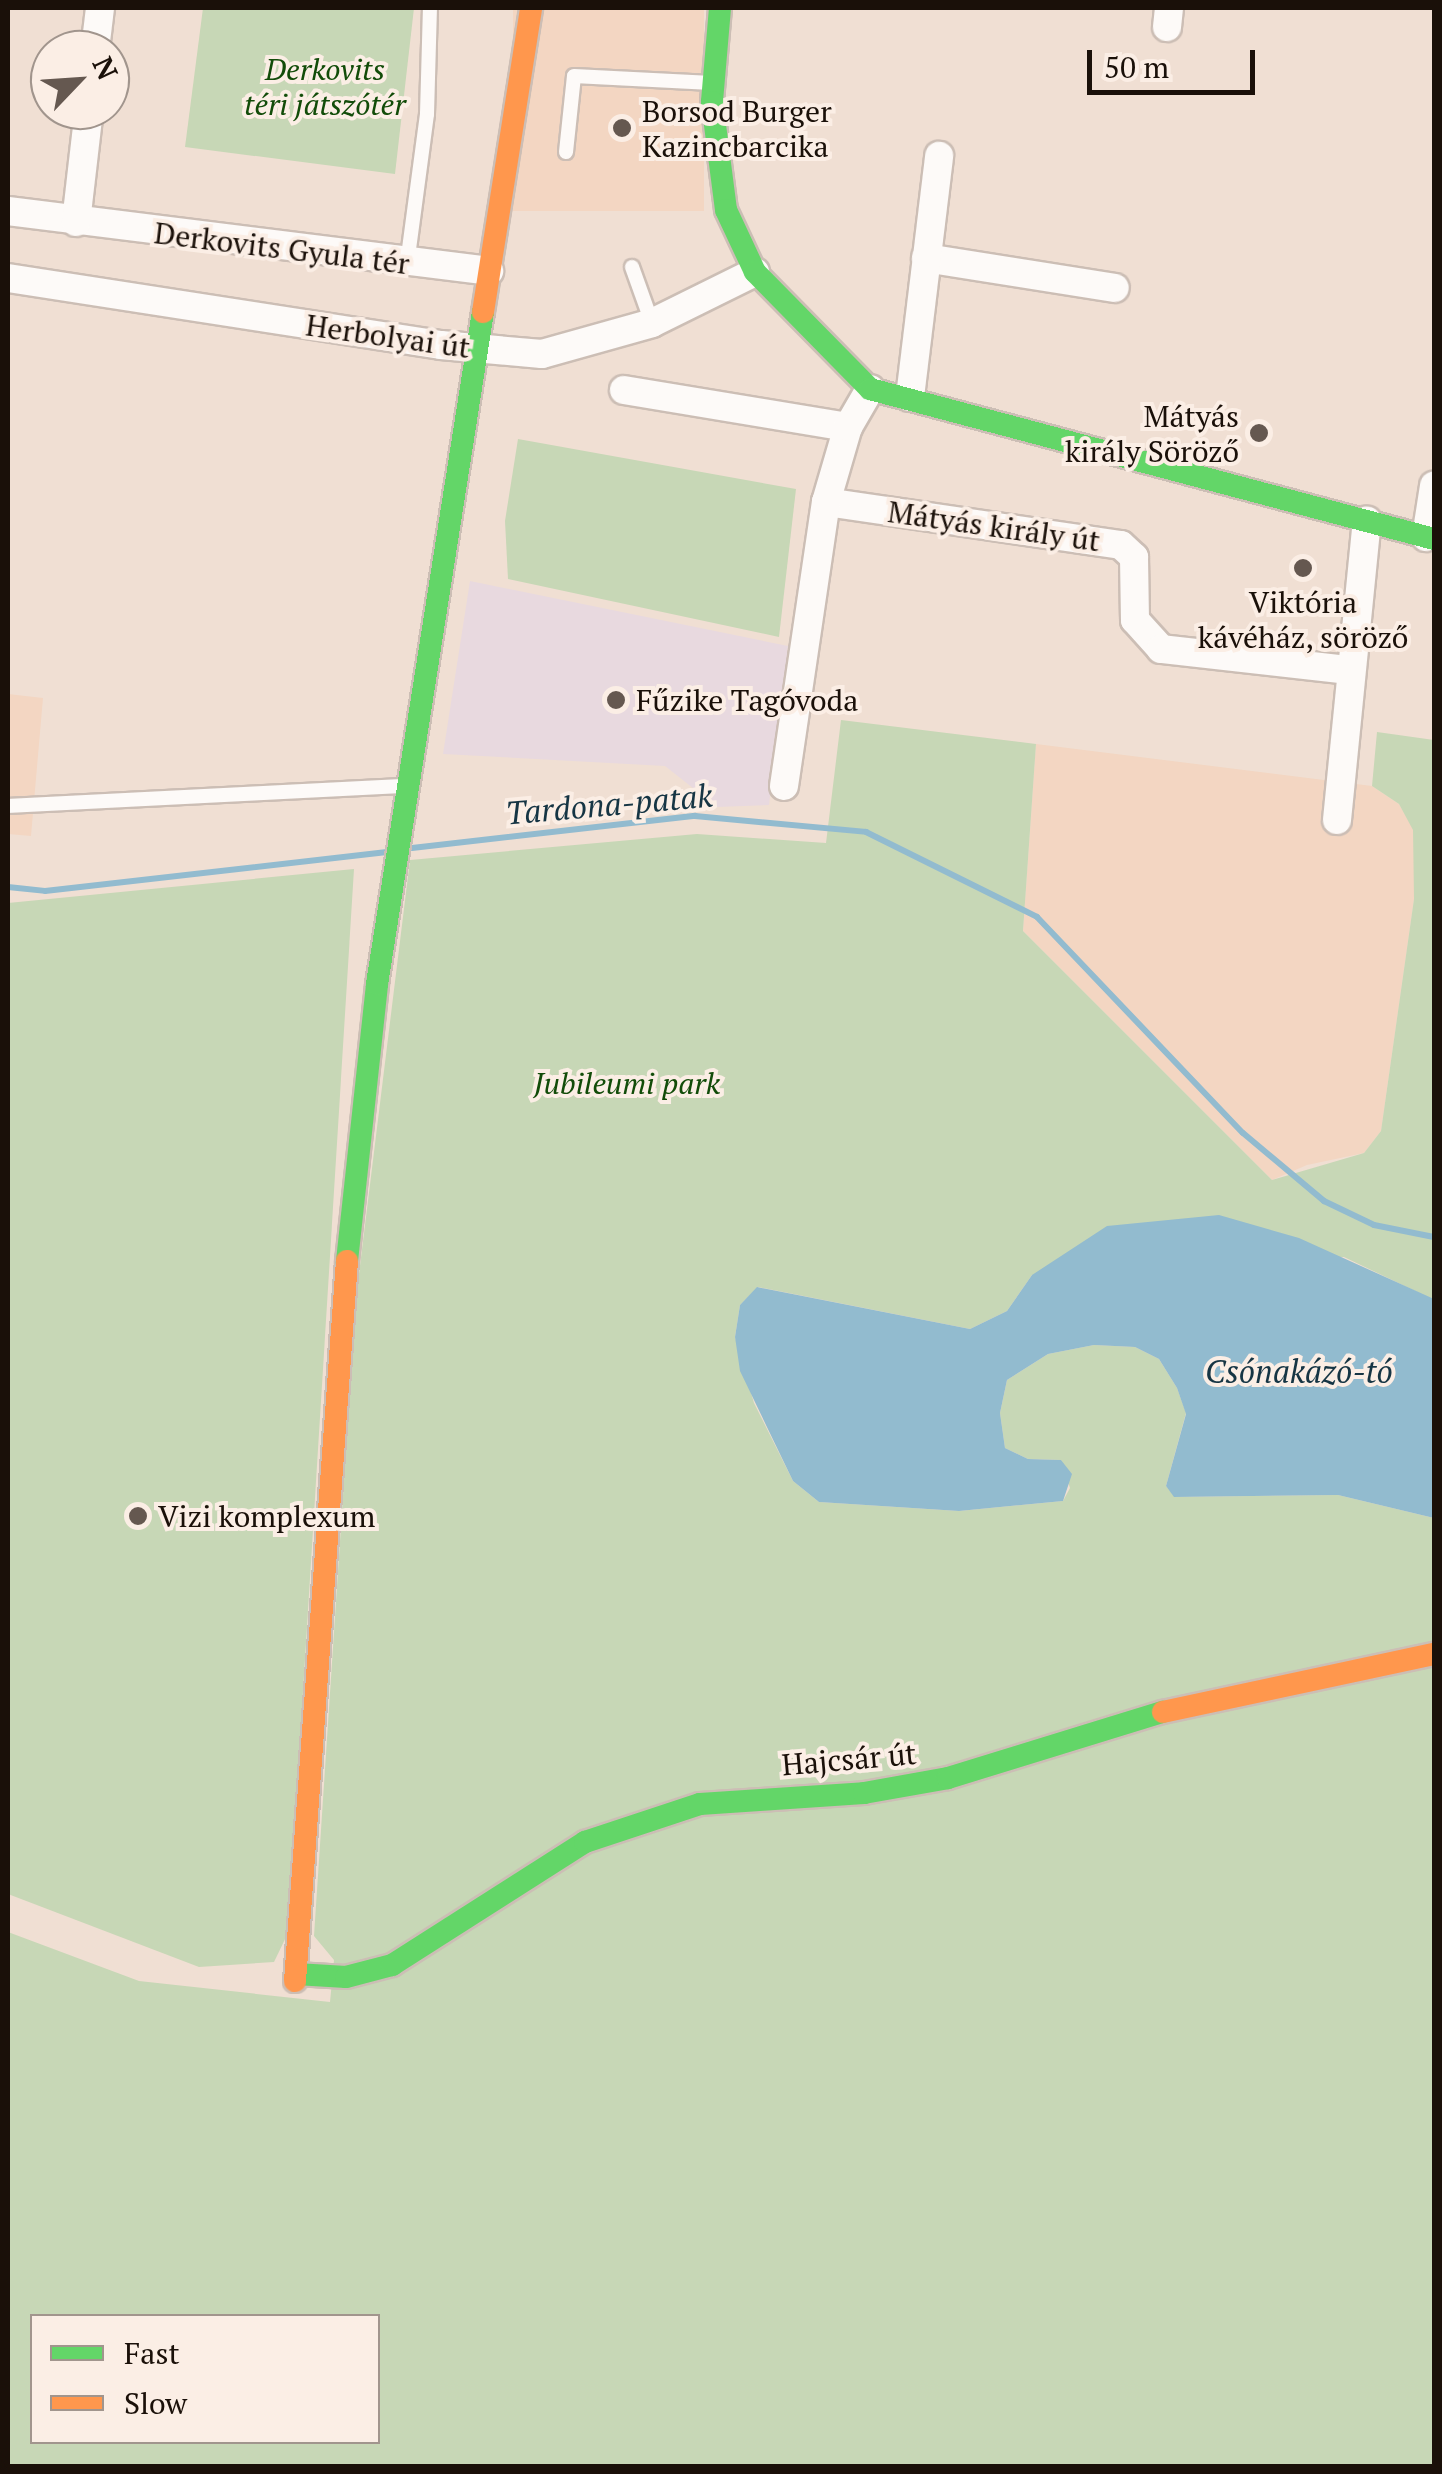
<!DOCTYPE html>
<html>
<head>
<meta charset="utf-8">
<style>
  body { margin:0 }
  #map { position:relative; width:1442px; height:2474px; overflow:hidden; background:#f0dfd3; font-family:"PT Serif",serif }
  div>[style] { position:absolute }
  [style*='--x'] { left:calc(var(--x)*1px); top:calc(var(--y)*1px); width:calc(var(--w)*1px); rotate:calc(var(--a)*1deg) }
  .built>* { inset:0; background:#f3d6c2; transform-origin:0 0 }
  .education>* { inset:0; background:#e8d9df }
  .green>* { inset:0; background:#c7d7b6 }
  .water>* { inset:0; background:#92bbcf }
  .stream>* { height:6px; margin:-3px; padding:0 3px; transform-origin:3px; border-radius:3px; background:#92bbcf }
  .roads { filter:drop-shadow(2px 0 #ccbeb5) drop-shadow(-2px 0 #ccbeb5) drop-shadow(0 2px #ccbeb5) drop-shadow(0 -2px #ccbeb5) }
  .lane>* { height:14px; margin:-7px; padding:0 7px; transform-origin:7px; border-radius:7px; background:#fdfaf8 }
  .street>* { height:28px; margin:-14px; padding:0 14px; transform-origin:14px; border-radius:14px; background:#fdfaf8 }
  .fast>* { height:22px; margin:-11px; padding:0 11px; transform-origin:11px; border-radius:11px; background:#63d668 }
  .slow>* { height:22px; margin:-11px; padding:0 11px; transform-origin:11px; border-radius:11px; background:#ff974d }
  .dots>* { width:28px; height:28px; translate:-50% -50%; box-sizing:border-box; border:5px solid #fbeee5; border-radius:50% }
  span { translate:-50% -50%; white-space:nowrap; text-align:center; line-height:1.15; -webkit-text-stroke:8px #fbeee5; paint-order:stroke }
  .park-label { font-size:30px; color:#124c09; font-style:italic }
  .poi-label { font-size:30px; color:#1a1009 }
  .left { translate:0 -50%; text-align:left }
  .right { translate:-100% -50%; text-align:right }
  .street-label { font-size:30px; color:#1a1009 }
  .water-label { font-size:32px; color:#163544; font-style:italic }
  .frame { position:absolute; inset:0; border:10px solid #1a1009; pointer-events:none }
  .legend { position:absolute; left:30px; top:2314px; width:350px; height:130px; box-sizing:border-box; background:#fbeee5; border:2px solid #a1958d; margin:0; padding:12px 18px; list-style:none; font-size:30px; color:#1a1009 }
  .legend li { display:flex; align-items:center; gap:20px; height:50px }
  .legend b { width:50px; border:2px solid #a1958d }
  .north { position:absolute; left:30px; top:30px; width:100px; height:100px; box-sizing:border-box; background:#fbeee5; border:2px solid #a1958d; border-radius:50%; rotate:65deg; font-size:28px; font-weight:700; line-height:40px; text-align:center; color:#1a1009 }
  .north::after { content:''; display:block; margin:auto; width:35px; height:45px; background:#655850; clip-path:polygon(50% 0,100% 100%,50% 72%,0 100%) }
  .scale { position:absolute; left:1087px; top:50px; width:168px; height:45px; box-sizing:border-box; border:5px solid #1a1009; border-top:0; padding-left:12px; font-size:30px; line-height:35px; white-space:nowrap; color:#1a1009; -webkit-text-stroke:8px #fbeee5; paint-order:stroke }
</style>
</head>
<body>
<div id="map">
  <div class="built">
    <div style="left:513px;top:8px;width:191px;height:203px"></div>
    <div style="clip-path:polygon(8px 694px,43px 698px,31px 836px,8px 834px)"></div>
    <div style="clip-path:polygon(1036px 744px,1372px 786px,1399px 804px,1414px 830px,1414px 899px,1381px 1131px,1364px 1153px,1307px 1165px,1272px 1180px,1023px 931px)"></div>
  </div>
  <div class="education">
    <div style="clip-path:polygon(470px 581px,788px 646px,769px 805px,717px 807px,665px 766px,443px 754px)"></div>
  </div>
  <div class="green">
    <div style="clip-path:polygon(203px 8px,414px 8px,395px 174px,185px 147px)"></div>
    <div style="clip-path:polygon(518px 439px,796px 489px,779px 637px,508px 579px,505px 521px)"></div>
    <div style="clip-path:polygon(evenodd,841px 720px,1036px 744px,1023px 931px,1272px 1180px,1364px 1153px,1381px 1131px,1414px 899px,1413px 830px,1399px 804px,1372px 786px,1377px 732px,1434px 740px,1434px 1300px,1344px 1257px,1032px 1275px,1007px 1311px,970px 1329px,758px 1287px,740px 1305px,735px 1337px,754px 1403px,793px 1481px,819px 1502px,959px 1511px,1063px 1501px,1070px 1488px,1061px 1460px,1028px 1459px,1005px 1448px,1000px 1413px,1007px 1380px,1048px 1354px,1094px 1345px,1135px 1347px,1159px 1359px,1177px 1388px,1186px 1413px,1166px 1486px,1175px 1497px,1338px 1495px,1434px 1518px,1434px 2466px,8px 2466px,8px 1932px,139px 1981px,330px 2002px,334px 1960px,314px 1936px,356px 1298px,410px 860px,697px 834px,826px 843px,841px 720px,32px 2316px,378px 2316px,378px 2442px,32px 2442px,32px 2316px)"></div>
    <div style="clip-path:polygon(354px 869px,288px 1933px,274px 1962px,199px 1967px,8px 1894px,8px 903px)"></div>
  </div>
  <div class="water">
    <div style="clip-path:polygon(1219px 1215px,1299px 1238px,1434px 1299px,1434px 1518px,1338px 1495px,1174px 1497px,1166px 1486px,1186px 1414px,1177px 1388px,1159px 1359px,1135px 1347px,1094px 1345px,1048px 1354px,1007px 1380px,1000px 1413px,1005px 1448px,1028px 1459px,1061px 1460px,1072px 1474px,1063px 1501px,959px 1511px,819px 1502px,793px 1481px,740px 1371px,735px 1337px,740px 1305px,757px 1287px,970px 1329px,1007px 1311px,1032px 1275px,1107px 1226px)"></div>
  </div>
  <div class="stream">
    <div style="--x:412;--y:848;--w:285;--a:-6.5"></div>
    <div style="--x:695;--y:816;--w:172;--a:5.3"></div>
    <div style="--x:866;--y:832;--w:191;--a:26.4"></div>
    <div style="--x:1037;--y:917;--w:298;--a:46.4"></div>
    <div style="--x:1243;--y:1133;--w:106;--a:40"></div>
    <div style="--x:1324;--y:1201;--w:55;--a:25.6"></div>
    <div style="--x:1374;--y:1225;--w:61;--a:11.3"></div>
    <div style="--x:8;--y:887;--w:37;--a:6"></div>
    <div style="--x:45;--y:891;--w:342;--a:-6.5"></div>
  </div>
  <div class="roads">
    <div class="lane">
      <div style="--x:566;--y:152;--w:76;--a:-84"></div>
      <div style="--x:574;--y:76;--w:138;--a:2.9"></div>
      <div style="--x:407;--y:264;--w:151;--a:-82.4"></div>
      <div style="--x:427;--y:114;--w:106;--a:-88.4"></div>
      <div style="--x:632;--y:267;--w:59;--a:70.3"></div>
      <div style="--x:9;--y:806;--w:396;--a:-2.9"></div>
    </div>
    <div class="street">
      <div style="--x:1167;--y:27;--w:19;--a:-84"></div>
      <div style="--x:95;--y:50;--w:42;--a:-83.2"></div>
      <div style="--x:8;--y:211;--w:485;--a:7.1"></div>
      <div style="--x:76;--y:222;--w:113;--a:-83.4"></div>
      <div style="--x:926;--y:258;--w:191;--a:9"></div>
      <div style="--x:8;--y:278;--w:438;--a:8.8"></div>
      <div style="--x:441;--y:345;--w:101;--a:5.1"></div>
      <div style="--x:542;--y:354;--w:114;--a:-15.7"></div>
      <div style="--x:652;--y:323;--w:115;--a:-26.3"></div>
      <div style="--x:624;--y:390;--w:227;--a:9.4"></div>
      <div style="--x:910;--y:397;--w:243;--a:-83.1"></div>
      <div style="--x:826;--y:502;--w:298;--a:8.3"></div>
      <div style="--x:1121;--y:545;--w:18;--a:43"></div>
      <div style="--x:1134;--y:557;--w:63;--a:89.1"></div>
      <div style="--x:1135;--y:620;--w:39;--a:48"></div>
      <div style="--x:1161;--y:649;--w:189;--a:6.4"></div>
      <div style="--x:1426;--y:537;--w:52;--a:-81.1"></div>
      <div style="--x:784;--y:786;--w:287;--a:-81.6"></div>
      <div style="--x:826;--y:502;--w:78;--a:-73.7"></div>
      <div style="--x:848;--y:427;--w:44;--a:-59.9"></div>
      <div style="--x:1337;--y:820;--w:301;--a:-84.3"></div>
    </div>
    <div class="fast">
      <div style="--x:720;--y:8;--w:94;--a:94.9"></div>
      <div style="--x:712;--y:102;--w:109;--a:82.6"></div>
      <div style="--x:726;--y:210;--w:68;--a:64.9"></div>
      <div style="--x:755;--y:272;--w:164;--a:45.5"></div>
      <div style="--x:870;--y:389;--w:584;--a:14.89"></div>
      <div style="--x:347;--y:1261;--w:279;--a:-83.8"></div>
      <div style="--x:377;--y:984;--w:680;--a:-81.04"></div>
      <div style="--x:296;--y:1974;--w:50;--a:3.4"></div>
      <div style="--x:346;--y:1977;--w:48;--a:-14.6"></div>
      <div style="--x:392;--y:1965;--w:229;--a:-32.5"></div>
      <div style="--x:585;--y:1842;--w:121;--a:-18.3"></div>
      <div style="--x:700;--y:1804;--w:164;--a:-3.8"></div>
      <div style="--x:864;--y:1793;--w:85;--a:-10.1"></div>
      <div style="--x:948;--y:1778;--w:225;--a:-17.1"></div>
    </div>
    <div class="slow">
      <div style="--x:483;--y:312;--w:308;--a:-81"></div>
      <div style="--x:1163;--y:1712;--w:277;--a:-12.1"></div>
      <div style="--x:295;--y:1981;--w:722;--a:-85.87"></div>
    </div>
  </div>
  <div class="dots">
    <div style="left:622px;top:128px;background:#655850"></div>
    <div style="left:1259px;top:433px;background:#655850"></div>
    <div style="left:1303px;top:568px;background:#655850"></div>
    <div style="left:616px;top:700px;background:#655850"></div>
    <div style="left:138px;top:1516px;background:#655850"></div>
  </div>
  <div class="park-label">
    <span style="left:325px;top:86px">Derkovits<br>téri játszótér</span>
    <span style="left:627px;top:1083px">Jubileumi park</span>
  </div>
  <div class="poi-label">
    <span class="left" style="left:642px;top:128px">Borsod Burger<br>Kazincbarcika</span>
    <span class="right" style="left:1239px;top:433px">Mátyás<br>király Söröző</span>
    <span style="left:1303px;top:619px">Viktória<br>kávéház, söröző</span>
    <span class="left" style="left:636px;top:700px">Fűzike Tagóvoda</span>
    <span class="left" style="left:158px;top:1516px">Vizi komplexum</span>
  </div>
  <div class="street-label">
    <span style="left:282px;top:248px;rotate:7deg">Derkovits Gyula tér</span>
    <span style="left:388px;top:336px;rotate:8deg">Herbolyai út</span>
    <span style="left:994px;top:526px;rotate:8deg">Mátyás király út</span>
    <span style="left:849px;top:1759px;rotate:-5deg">Hajcsár út</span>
  </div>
  <div class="water-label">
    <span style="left:609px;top:804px;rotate:-5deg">Tardona-patak</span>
    <span style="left:1299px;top:1371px">Csónakázó-tó</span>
  </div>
  <div class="frame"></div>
  <ul class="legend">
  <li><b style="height:12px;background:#63d668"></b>Fast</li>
  <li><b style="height:12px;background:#ff974d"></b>Slow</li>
  </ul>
  <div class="north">N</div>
  <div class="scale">50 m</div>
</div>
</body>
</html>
